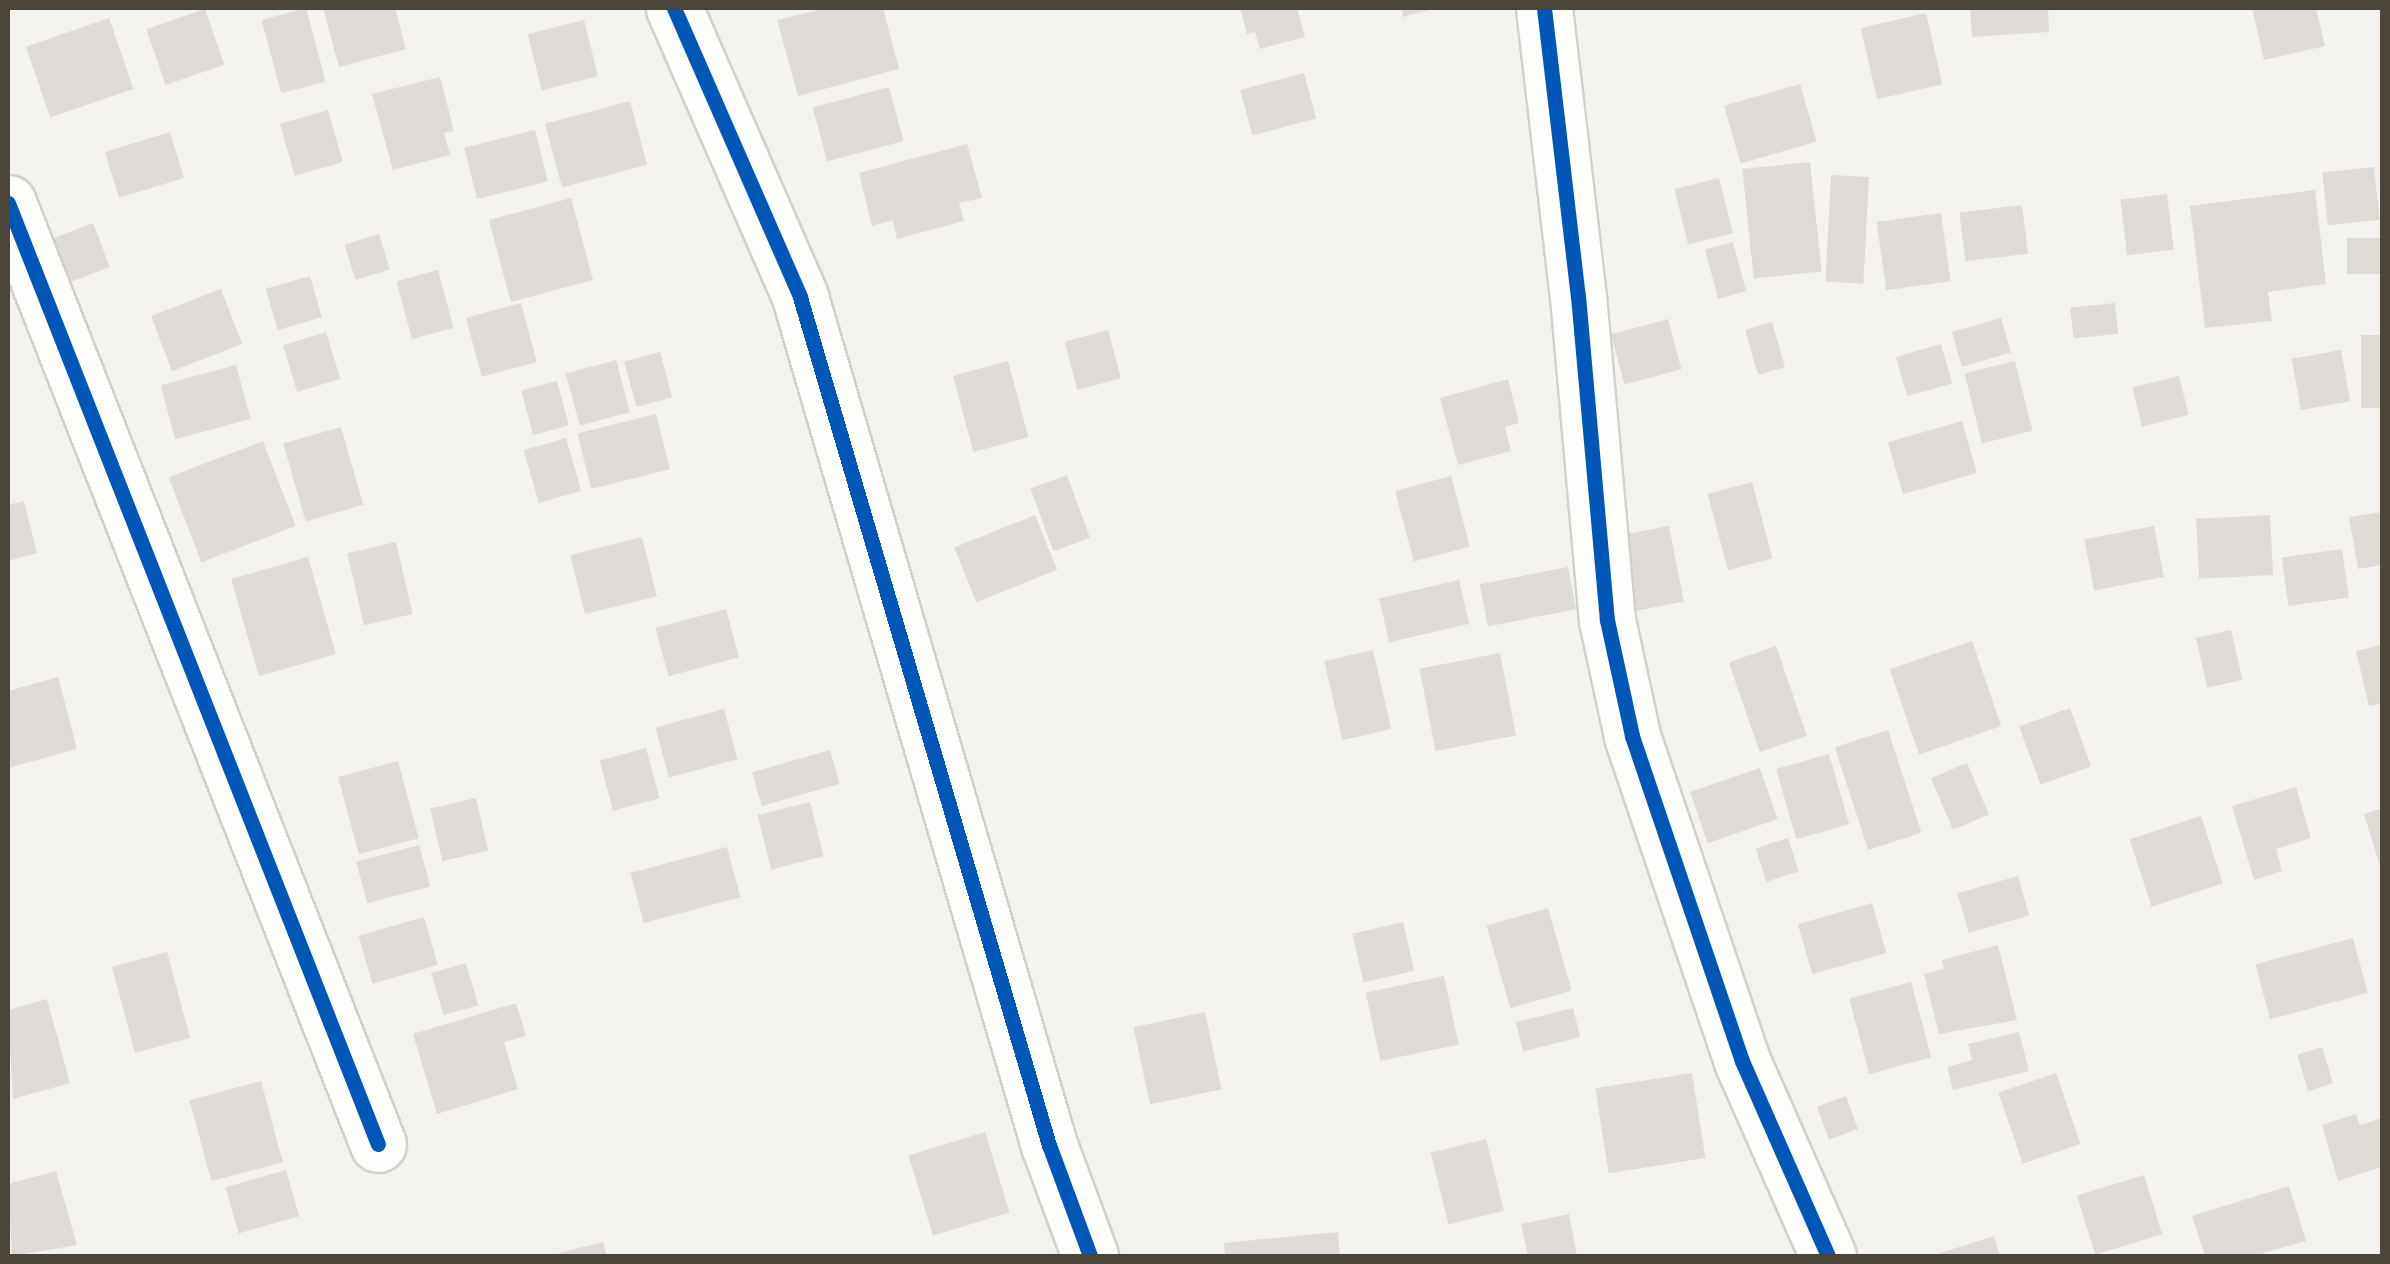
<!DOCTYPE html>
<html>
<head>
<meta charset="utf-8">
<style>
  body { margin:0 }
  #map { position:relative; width:2390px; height:1264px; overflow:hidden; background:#f4f2ee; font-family:"Roboto Condensed",sans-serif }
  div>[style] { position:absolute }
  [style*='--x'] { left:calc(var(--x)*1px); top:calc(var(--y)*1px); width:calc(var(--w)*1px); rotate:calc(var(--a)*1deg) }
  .building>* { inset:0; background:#dedbd6; transform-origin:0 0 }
  .roads { filter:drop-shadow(2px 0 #d2d0cb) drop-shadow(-2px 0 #d2d0cb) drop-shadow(0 2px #d2d0cb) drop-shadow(0 -2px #d2d0cb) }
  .street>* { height:55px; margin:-27.5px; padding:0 27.5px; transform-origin:27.5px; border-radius:27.5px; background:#fdfdfc }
  .cycleway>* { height:15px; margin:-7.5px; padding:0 7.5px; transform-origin:7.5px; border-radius:7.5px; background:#0057b8 }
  span { translate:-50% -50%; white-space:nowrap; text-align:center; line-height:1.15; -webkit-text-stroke:10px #fff; paint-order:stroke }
  .frame { position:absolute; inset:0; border:10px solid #4b4439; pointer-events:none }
</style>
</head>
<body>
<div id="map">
  <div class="building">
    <div style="left:306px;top:8px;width:76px;height:46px;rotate:75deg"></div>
    <div style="clip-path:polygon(323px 8px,395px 8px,406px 49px,339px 67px)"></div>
    <div style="clip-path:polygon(826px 8px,883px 8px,899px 69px,798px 96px,777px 20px)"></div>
    <div style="clip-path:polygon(1240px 8px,1297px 8px,1305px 37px,1260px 49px,1255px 32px,1247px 34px)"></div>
    <div style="clip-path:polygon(1401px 8px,1433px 8px,1433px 9px,1403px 17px)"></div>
    <div style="clip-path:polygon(1970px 8px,2048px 8px,2049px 32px,1972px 37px)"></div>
    <div style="clip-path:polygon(2252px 8px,2316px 8px,2325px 46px,2264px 60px)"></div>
    <div style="left:205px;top:9px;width:59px;height:62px;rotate:71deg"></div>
    <div style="left:1926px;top:13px;width:73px;height:67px;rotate:77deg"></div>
    <div style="left:109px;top:18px;width:75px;height:88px;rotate:71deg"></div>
    <div style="left:584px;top:20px;width:58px;height:58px;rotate:76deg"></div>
    <div style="left:1304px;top:73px;width:47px;height:66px;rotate:75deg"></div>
    <div style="clip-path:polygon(440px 77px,454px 131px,444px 133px,450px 155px,393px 170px,372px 94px)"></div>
    <div style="left:1800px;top:84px;width:60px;height:79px;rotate:74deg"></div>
    <div style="left:889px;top:87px;width:56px;height:79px;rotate:75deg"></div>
    <div style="left:630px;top:101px;width:66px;height:88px;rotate:75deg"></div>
    <div style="left:328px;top:110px;width:54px;height:50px;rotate:74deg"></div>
    <div style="left:535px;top:130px;width:53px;height:73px;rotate:76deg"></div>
    <div style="left:170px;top:132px;width:48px;height:68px;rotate:73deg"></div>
    <div style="clip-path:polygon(967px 144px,982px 198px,959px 203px,964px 221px,897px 239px,893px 220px,872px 226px,859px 173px)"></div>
    <div style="left:1810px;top:162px;width:110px;height:68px;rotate:84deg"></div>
    <div style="left:2374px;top:167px;width:53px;height:52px;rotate:84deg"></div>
    <div style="left:1831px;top:175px;width:38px;height:107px;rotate:3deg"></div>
    <div style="left:1719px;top:178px;width:57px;height:46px;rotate:76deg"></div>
    <div style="clip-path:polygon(2315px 190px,2326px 284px,2268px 292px,2272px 321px,2205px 328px,2190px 206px)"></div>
    <div style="left:2167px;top:194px;width:56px;height:47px;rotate:83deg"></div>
    <div style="left:571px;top:198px;width:85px;height:85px;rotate:75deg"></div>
    <div style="left:2022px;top:205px;width:49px;height:63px;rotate:83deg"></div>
    <div style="left:1941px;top:213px;width:69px;height:65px;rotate:82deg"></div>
    <div style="left:93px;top:223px;width:47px;height:47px;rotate:69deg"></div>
    <div style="left:379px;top:234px;width:37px;height:36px;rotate:73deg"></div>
    <div style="left:2382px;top:238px;width:36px;height:35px;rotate:90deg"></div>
    <div style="left:1733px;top:242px;width:51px;height:29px;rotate:75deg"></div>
    <div style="left:438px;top:270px;width:60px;height:43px;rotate:75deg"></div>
    <div style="left:310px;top:276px;width:43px;height:46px;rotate:74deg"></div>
    <div style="left:221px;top:289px;width:59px;height:75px;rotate:69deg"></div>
    <div style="left:521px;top:303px;width:61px;height:57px;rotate:75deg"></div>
    <div style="left:2115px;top:303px;width:31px;height:45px;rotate:84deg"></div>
    <div style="left:2001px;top:318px;width:36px;height:51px;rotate:74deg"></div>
    <div style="left:1668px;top:319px;width:52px;height:59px;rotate:75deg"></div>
    <div style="left:1772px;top:322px;width:47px;height:28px;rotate:74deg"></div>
    <div style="left:1108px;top:330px;width:50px;height:45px;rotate:75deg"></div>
    <div style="left:326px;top:332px;width:49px;height:45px;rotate:73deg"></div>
    <div style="left:2382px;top:335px;width:73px;height:21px;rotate:90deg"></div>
    <div style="left:1941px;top:344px;width:41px;height:47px;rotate:74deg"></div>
    <div style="left:2341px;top:350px;width:52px;height:50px;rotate:80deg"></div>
    <div style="left:660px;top:352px;width:47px;height:37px;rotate:75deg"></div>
    <div style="left:616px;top:360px;width:54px;height:52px;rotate:75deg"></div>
    <div style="left:1008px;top:361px;width:79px;height:57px;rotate:75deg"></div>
    <div style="left:2015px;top:361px;width:72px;height:52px;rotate:76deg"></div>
    <div style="left:236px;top:365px;width:56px;height:78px;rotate:75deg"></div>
    <div style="left:2179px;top:376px;width:40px;height:48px;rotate:76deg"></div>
    <div style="clip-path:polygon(1508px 379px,1519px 423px,1505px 427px,1511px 451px,1458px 465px,1440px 398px)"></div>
    <div style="left:557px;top:381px;width:46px;height:37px;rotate:75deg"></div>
    <div style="left:656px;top:414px;width:57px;height:81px;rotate:76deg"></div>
    <div style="left:1962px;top:421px;width:54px;height:77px;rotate:74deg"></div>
    <div style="left:341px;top:427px;width:81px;height:60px;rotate:74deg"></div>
    <div style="left:566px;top:438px;width:55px;height:44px;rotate:74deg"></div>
    <div style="left:263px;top:441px;width:91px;height:101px;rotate:69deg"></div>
    <div style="left:1067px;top:475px;width:67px;height:39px;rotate:70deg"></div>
    <div style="left:1451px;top:476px;width:73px;height:58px;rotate:75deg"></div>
    <div style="left:1752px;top:482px;width:79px;height:46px;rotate:75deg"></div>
    <div style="clip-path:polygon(24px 501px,37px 553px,8px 561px,8px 505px)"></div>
    <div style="clip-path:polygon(2382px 512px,2382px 565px,2358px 569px,2349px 517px)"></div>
    <div style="left:1035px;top:515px;width:59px;height:87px;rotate:68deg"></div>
    <div style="left:2270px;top:515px;width:60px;height:74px;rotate:87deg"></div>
    <div style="left:1669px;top:526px;width:77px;height:49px;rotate:79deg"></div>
    <div style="left:2154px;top:526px;width:52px;height:71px;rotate:79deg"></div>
    <div style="left:642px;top:537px;width:61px;height:74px;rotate:76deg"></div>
    <div style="left:396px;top:542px;width:74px;height:50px;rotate:77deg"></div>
    <div style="left:2342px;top:549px;width:49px;height:61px;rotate:82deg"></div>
    <div style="left:308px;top:557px;width:101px;height:80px;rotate:74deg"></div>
    <div style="left:1568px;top:567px;width:43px;height:90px;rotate:79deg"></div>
    <div style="left:1459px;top:580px;width:45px;height:82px;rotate:77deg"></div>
    <div style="left:726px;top:609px;width:50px;height:73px;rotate:75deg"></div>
    <div style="left:2231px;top:630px;width:51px;height:36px;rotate:77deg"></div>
    <div style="left:1972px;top:641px;width:90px;height:87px;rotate:71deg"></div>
    <div style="clip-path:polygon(2382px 645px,2382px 703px,2369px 706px,2356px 651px)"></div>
    <div style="left:1776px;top:646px;width:95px;height:50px;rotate:71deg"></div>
    <div style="left:1373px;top:650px;width:81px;height:50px;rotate:77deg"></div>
    <div style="left:1500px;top:653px;width:84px;height:82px;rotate:79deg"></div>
    <div style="clip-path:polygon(58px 677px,77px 749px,8px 768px,8px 691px)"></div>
    <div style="left:2070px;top:708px;width:62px;height:54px;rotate:70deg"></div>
    <div style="left:724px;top:709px;width:52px;height:71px;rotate:75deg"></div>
    <div style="left:1888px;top:730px;width:108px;height:56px;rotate:72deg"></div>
    <div style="left:646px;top:748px;width:52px;height:48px;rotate:75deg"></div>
    <div style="left:830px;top:750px;width:35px;height:81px;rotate:74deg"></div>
    <div style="left:1829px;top:754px;width:73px;height:55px;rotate:74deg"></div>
    <div style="left:398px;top:761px;width:80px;height:62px;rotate:75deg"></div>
    <div style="left:1967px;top:763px;width:56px;height:39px;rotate:67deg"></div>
    <div style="left:1760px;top:768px;width:54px;height:74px;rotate:71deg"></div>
    <div style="clip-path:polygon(2296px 787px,2311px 838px,2276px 849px,2282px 871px,2254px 880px,2232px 806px)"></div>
    <div style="left:476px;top:798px;width:54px;height:47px;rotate:77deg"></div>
    <div style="left:810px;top:802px;width:56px;height:54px;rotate:76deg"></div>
    <div style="clip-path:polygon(2382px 808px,2382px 873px,2364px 814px)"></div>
    <div style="left:2201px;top:816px;width:71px;height:75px;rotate:72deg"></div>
    <div style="left:1788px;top:838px;width:35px;height:34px;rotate:72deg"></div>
    <div style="left:419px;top:845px;width:43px;height:65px;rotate:75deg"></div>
    <div style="left:727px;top:847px;width:52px;height:100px;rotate:75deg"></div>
    <div style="left:2018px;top:876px;width:41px;height:63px;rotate:74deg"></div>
    <div style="left:1872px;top:903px;width:52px;height:77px;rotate:74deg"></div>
    <div style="left:1548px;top:908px;width:86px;height:64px;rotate:74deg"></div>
    <div style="left:424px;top:917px;width:50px;height:68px;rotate:74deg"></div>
    <div style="left:1403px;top:922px;width:50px;height:52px;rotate:77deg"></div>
    <div style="left:2353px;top:938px;width:57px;height:101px;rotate:75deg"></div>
    <div style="clip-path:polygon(1998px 945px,2017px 1020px,1939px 1034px,1924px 974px,1944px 969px,1942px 960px)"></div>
    <div style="left:167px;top:952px;width:89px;height:57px;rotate:75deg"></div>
    <div style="left:466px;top:963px;width:44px;height:36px;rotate:74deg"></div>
    <div style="left:1444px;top:976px;width:70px;height:80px;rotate:78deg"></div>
    <div style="left:1911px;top:982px;width:78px;height:64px;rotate:75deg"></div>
    <div style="clip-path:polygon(47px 999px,70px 1083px,13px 1099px,8px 1010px)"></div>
    <div style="clip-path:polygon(516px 1003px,526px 1036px,504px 1042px,518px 1089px,437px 1114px,413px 1034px)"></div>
    <div style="left:1573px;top:1008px;width:30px;height:59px;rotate:76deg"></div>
    <div style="left:1205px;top:1012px;width:79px;height:73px;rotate:78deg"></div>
    <div style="clip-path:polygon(2019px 1032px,2029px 1071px,1953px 1090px,1947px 1067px,1972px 1060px,1968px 1044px)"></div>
    <div style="left:2322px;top:1047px;width:38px;height:26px;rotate:73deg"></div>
    <div style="left:1692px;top:1073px;width:86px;height:98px;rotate:81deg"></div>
    <div style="left:2056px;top:1073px;width:75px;height:61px;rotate:71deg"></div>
    <div style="left:261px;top:1081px;width:84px;height:74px;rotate:75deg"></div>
    <div style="left:1846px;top:1096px;width:35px;height:31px;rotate:70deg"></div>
    <div style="clip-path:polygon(2356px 1114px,2360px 1125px,2382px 1118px,2382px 1167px,2338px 1181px,2322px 1125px)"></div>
    <div style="left:985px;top:1132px;width:84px;height:80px;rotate:73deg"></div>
    <div style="left:1486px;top:1139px;width:74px;height:57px;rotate:76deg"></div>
    <div style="left:286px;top:1170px;width:48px;height:63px;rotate:74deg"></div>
    <div style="clip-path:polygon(56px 1171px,77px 1245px,12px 1256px,8px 1184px)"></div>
    <div style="left:2144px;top:1175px;width:62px;height:70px;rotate:73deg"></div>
    <div style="clip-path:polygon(2289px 1186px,2306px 1241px,2253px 1256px,2205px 1256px,2192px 1216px)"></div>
    <div style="clip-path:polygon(1569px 1214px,1577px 1256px,1528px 1256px,1521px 1224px)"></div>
    <div style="clip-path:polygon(1338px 1232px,1340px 1256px,1225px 1256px,1224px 1243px)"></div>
    <div style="clip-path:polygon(1994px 1236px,2000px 1256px,1931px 1256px)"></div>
    <div style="clip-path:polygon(603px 1242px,607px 1256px,560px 1256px,559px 1253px)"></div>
  </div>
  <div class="roads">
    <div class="street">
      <div style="--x:674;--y:8;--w:315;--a:66.4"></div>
      <div style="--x:800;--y:297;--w:884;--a:73.64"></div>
      <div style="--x:1049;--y:1145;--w:118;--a:69.7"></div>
      <div style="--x:1544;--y:8;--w:290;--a:83.3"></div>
      <div style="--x:1578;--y:296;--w:325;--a:84.9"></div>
      <div style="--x:1607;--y:620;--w:119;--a:77.8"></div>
      <div style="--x:1632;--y:736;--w:343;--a:71.3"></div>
      <div style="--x:1742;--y:1061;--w:213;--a:66.2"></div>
      <div style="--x:8;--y:203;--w:1011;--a:68.54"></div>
    </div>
  </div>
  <div class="cycleway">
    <div style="--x:674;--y:8;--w:315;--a:66.4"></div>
    <div style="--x:800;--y:297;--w:884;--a:73.64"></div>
    <div style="--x:1049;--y:1145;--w:118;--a:69.7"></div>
    <div style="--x:1544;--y:8;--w:290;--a:83.3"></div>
    <div style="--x:1578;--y:296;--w:325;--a:84.9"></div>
    <div style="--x:1607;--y:620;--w:119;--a:77.8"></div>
    <div style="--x:1632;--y:736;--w:343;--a:71.3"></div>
    <div style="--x:1742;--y:1061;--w:213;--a:66.2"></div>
    <div style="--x:8;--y:203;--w:1011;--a:68.54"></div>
  </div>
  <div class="frame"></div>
</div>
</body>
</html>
